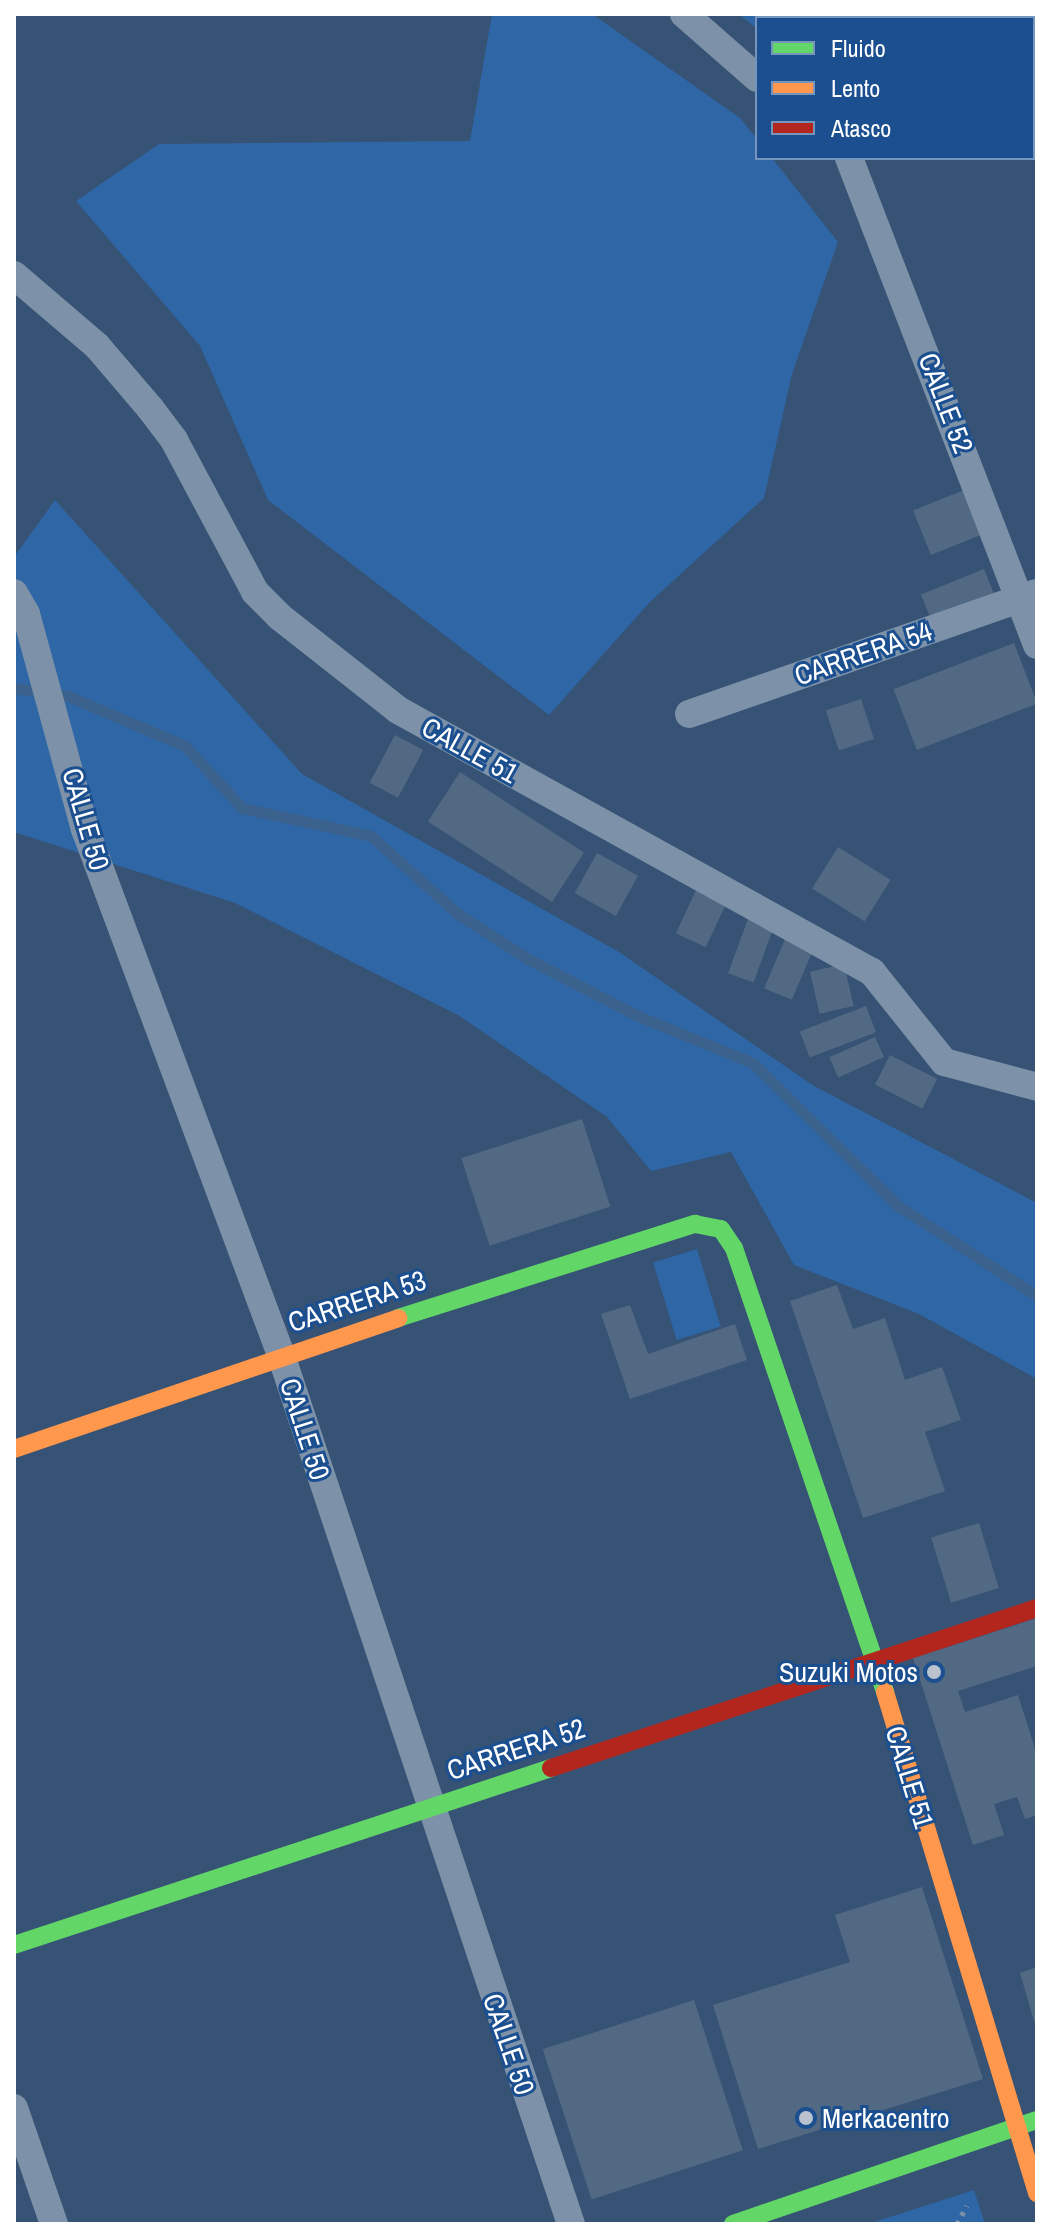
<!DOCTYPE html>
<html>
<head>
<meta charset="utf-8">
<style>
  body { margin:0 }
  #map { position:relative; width:1051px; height:2238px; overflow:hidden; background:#365274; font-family:"Archivo Narrow",sans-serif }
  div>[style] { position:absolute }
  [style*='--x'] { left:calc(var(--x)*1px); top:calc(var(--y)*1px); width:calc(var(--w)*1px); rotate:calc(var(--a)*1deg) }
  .green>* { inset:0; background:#2f66a5; transform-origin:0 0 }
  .stream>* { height:11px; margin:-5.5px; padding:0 5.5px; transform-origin:5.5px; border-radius:5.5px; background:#3b618d }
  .building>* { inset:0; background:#526984; transform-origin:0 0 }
  .path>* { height:5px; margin-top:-2.5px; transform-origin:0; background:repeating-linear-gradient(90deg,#7d92a8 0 4px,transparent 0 10px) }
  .street>* { height:28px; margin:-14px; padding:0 14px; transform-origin:14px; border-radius:14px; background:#7d92a8 }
  .fast>* { height:18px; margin:-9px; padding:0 9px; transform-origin:9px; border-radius:9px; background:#63d668 }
  .slow>* { height:18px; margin:-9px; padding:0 9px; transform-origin:9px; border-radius:9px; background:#ff974d }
  .jam>* { height:18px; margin:-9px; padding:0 9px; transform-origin:9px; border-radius:9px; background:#b3261e }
  .dots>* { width:22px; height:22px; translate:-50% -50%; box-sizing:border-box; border:4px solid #1b4f8f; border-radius:50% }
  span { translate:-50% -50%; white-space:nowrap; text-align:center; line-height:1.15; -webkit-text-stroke:6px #1b4f8f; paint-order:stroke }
  .street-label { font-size:28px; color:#fff }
  .poi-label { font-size:28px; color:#fff }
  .right { translate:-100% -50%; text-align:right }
  .left { translate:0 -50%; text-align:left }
  .frame { position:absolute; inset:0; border:16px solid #fff; pointer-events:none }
  .legend { position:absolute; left:755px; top:16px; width:280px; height:144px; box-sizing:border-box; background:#1b4f8f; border:2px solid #7695bc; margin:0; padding:10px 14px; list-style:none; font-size:24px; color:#fff }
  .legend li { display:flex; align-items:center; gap:16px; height:40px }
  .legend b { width:40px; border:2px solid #7695bc }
</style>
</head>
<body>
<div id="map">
  <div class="green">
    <div style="clip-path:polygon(492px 14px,592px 14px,740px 118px,757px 139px,757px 158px,772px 158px,838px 242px,792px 374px,764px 498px,650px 602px,549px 715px,268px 500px,200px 346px,76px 201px,159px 144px,470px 141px)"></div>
    <div style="clip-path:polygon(739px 14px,976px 14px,979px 18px,757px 18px,757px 29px)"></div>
    <div style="clip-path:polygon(55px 500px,302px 774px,619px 952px,814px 1086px,1037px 1203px,1037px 1379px,919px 1314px,794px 1265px,731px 1152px,651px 1171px,607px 1117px,458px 1015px,235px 903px,14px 832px,14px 557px)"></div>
    <div style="left:697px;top:1249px;width:81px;height:46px;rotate:73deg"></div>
    <div style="clip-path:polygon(974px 2190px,985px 2224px,868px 2224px)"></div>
  </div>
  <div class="stream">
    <div style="--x:14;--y:688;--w:55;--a:8.4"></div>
    <div style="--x:68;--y:696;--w:127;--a:23.1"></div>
    <div style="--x:185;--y:746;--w:84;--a:47.4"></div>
    <div style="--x:242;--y:808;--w:132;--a:12.2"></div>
    <div style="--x:371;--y:836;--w:117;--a:41.9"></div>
    <div style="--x:458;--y:914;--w:85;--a:32.6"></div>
    <div style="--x:530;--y:960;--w:122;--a:27.4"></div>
    <div style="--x:638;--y:1016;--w:124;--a:22.2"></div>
    <div style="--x:753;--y:1063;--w:202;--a:44.6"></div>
    <div style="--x:897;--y:1205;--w:167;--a:33"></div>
  </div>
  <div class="building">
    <div style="left:964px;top:490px;width:48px;height:55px;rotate:68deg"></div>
    <div style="left:984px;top:569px;width:31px;height:68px;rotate:68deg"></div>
    <div style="left:1014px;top:643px;width:65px;height:129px;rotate:69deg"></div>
    <div style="left:861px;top:699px;width:42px;height:37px;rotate:72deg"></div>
    <div style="left:395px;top:735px;width:32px;height:54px;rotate:28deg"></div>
    <div style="left:460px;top:772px;width:148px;height:59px;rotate:33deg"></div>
    <div style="left:838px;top:847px;width:62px;height:49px;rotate:32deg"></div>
    <div style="left:597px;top:853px;width:47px;height:46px;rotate:29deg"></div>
    <div style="left:697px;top:888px;width:33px;height:50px;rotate:25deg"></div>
    <div style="left:749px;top:916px;width:27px;height:61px;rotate:20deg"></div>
    <div style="left:788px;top:932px;width:30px;height:61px;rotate:23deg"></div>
    <div style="left:844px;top:964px;width:43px;height:35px;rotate:77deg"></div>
    <div style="left:866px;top:1006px;width:28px;height:71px;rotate:69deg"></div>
    <div style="left:875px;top:1037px;width:22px;height:50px;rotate:66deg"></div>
    <div style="left:890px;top:1055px;width:53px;height:33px;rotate:27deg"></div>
    <div style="left:582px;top:1119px;width:92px;height:127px;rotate:72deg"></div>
    <div style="clip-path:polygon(837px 1285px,853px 1329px,885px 1318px,905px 1380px,942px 1367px,961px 1420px,925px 1432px,945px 1491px,863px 1518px,790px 1301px)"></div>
    <div style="clip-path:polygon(630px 1305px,648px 1354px,735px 1324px,747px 1360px,630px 1399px,601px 1314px)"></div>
    <div style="left:979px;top:1523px;width:68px;height:50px;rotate:73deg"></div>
    <div style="clip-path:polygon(1037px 1618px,1037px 1666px,958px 1691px,965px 1712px,1018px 1695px,1037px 1755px,1037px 1815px,1025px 1819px,1017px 1797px,994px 1804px,1004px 1835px,973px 1845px,913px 1658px)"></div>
    <div style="clip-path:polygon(922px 1887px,983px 2079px,758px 2149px,713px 2005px,850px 1962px,835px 1915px)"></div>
    <div style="clip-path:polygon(1037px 1967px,1037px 2028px,1036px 2028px,1020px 1973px)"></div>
    <div style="left:694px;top:2000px;width:158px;height:159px;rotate:72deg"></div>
  </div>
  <div class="path">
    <div style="--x:1006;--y:14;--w:5;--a:53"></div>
    <div style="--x:957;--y:2224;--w:21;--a:-62"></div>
  </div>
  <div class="street">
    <div style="--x:684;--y:14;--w:97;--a:41.2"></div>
    <div style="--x:1033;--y:59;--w:7;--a:56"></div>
    <div style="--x:849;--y:158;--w:522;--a:68.89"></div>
    <div style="--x:14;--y:275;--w:109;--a:40.5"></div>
    <div style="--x:97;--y:346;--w:82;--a:49.5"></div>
    <div style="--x:150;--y:408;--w:40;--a:53"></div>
    <div style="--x:174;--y:440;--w:172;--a:61.9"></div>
    <div style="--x:255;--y:592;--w:35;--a:45"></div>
    <div style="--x:280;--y:617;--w:150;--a:38.2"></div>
    <div style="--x:398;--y:710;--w:542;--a:28.93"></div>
    <div style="--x:872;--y:972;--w:115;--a:51.3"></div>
    <div style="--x:944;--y:1062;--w:96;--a:15"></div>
    <div style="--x:14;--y:593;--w:24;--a:60"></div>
    <div style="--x:26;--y:614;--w:223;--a:74.7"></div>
    <div style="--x:85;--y:829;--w:561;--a:69.56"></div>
    <div style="--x:281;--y:1355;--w:916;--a:71.55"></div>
    <div style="--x:689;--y:714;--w:367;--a:-19.2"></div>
    <div style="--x:14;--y:2108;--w:123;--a:71"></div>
  </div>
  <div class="fast">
    <div style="--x:398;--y:1318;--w:312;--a:-17.6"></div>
    <div style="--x:695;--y:1224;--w:26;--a:11"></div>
    <div style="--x:721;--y:1229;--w:23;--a:56"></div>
    <div style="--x:734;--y:1248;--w:469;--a:71.2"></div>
    <div style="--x:14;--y:1945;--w:565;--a:-18.24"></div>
    <div style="--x:733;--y:2224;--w:321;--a:-18.9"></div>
  </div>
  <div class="slow">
    <div style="--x:14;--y:1449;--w:406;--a:-18.8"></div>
    <div style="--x:885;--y:1692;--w:524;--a:73.12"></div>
  </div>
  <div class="jam">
    <div style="--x:551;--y:1768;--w:512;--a:-18.22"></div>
  </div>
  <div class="dots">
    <div style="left:934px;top:1672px;background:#b9c2ce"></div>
    <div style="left:806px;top:2118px;background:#b9c2ce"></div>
  </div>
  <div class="street-label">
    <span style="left:946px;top:403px;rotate:69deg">CALLE 52</span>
    <span style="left:863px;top:653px;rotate:-19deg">CARRERA 54</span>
    <span style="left:470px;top:750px;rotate:29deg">CALLE 51</span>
    <span style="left:86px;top:819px;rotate:74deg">CALLE 50</span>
    <span style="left:357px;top:1301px;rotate:-18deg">CARRERA 53</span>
    <span style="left:305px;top:1429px;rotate:72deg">CALLE 50</span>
    <span style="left:516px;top:1749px;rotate:-18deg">CARRERA 52</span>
    <span style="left:910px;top:1777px;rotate:73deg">CALLE 51</span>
    <span style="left:509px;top:2044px;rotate:71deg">CALLE 50</span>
  </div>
  <div class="poi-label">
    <span class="right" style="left:918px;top:1672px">Suzuki Motos</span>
    <span class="left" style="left:822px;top:2118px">Merkacentro</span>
  </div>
  <div class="frame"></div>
  <ul class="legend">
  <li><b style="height:10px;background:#63d668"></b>Fluido</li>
  <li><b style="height:10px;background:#ff974d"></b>Lento</li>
  <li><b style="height:10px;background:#b3261e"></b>Atasco</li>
  </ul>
</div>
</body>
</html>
